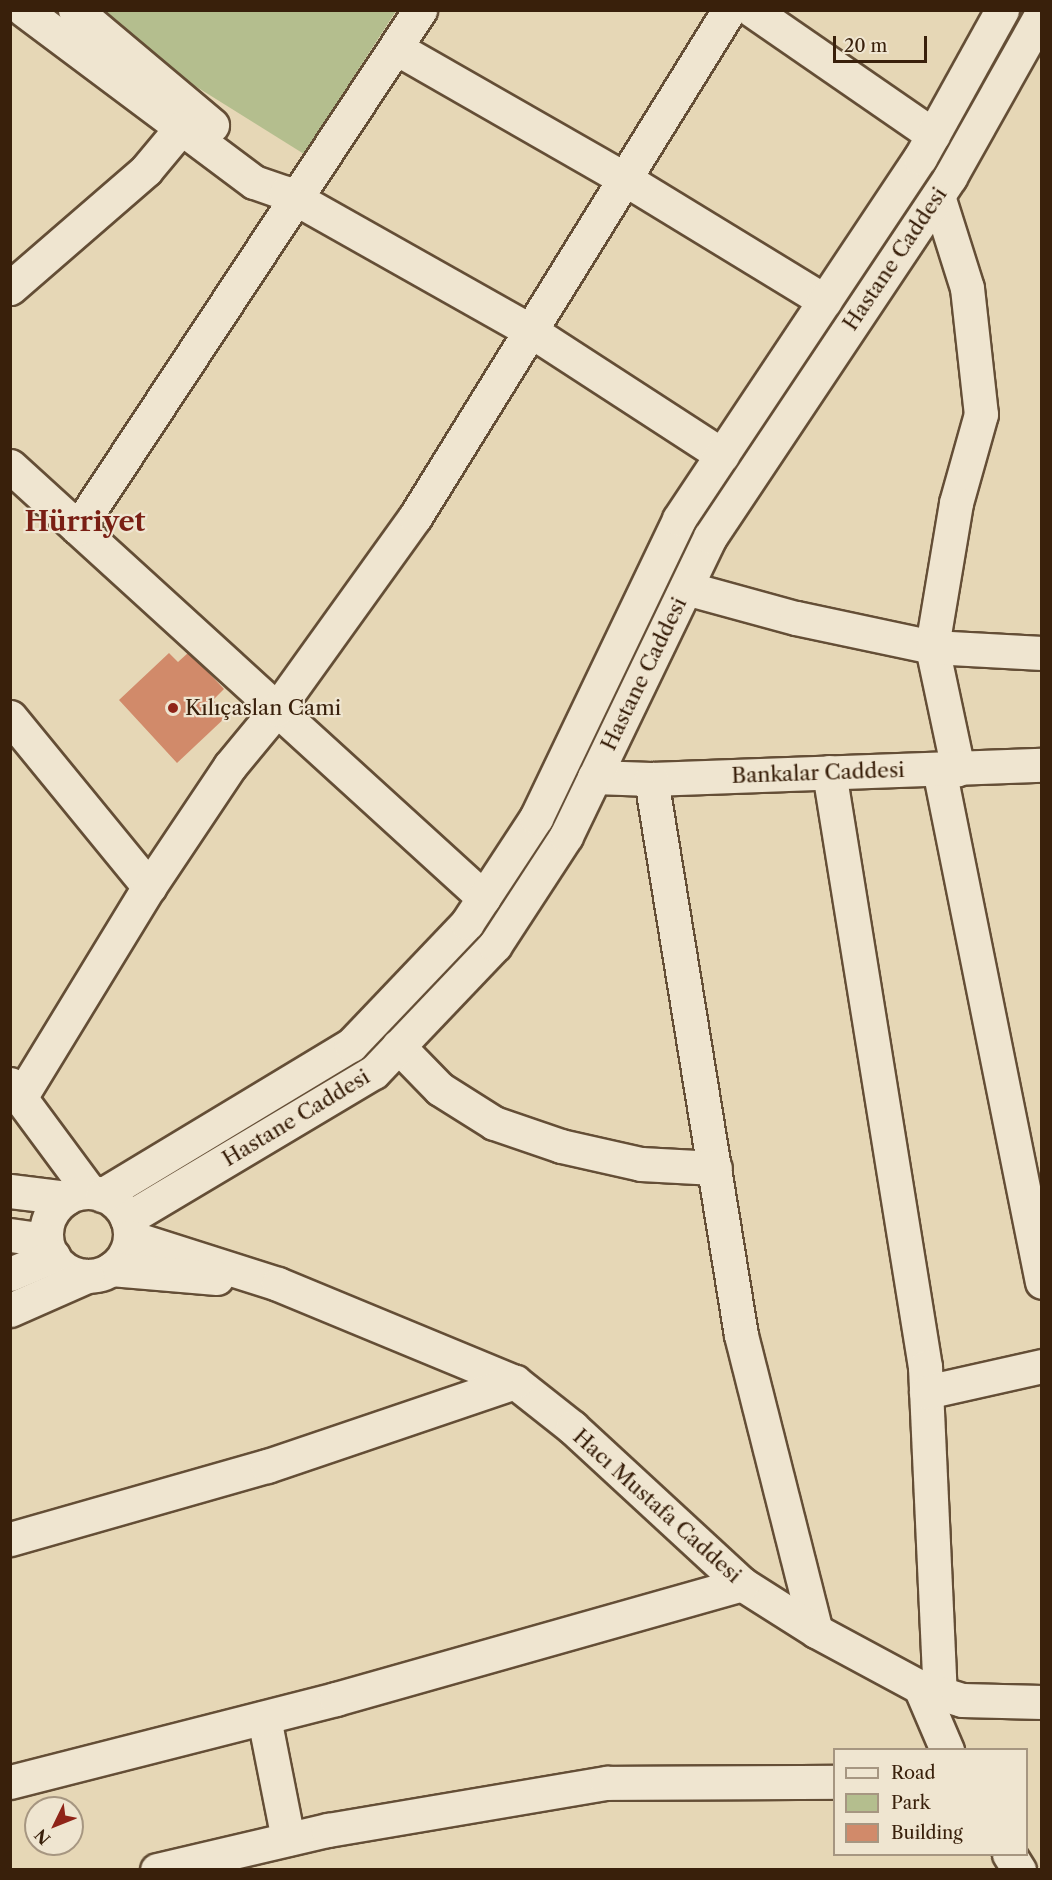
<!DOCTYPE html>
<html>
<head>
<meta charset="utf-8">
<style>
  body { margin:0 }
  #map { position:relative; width:1052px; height:1880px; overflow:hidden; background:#e6d7b6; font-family:"Libre Caslon Text",serif }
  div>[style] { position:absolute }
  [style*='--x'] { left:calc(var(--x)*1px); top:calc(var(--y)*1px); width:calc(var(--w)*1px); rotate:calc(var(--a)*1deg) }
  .green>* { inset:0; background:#b4be8e }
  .building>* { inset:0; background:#d18a6a }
  .roads { filter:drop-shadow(2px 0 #644e36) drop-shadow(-2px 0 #644e36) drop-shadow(0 2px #644e36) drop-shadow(0 -2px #644e36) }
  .minor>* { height:33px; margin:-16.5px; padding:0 16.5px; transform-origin:16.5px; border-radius:16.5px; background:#efe5d0 }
  .minor>.ring { margin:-16.5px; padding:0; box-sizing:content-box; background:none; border:33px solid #efe5d0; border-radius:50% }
  .dots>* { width:16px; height:16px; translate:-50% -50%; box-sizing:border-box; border:3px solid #efe5d0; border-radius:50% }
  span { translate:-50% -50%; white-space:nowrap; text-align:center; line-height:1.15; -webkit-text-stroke:4.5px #efe5d0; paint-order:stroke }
  .street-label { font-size:21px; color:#39200b }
  .poi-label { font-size:21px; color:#39200b }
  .left { translate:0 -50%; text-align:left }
  .district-label { font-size:27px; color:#7a1f14; font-weight:700 }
  .frame { position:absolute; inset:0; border:12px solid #39200b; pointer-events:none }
  .legend { position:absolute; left:833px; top:1748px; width:195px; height:108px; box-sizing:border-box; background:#efe5d0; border:2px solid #a69681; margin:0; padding:8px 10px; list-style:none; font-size:18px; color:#39200b }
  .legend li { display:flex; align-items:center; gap:12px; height:30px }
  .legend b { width:30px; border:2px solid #a69681 }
  .north { position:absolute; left:24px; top:1796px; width:60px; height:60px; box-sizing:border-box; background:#efe5d0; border:2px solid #a69681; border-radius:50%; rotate:227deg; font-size:16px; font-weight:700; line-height:24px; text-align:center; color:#39200b }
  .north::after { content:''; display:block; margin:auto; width:21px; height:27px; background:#8f2418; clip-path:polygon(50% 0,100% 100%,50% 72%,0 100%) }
  .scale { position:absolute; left:833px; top:36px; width:94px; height:27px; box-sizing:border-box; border:3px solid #39200b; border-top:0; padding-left:8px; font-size:18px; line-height:21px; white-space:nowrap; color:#39200b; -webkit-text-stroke:4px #efe5d0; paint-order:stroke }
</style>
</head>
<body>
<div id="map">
  <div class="green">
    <div style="clip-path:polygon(75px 11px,396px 11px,304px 154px)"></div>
  </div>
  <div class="building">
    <div style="clip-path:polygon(189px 652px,224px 689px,213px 700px,228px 715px,177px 763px,119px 700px,169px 653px,178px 662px)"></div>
  </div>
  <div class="roads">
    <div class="minor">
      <div style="--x:24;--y:10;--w:287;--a:36.8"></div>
      <div style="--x:254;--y:182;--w:34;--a:19"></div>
      <div style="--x:286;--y:193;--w:281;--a:29.4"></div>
      <div style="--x:531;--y:331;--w:228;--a:33"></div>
      <div style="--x:75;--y:10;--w:179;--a:40"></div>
      <div style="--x:752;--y:10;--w:220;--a:34.6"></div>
      <div style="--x:396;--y:48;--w:264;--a:29.8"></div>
      <div style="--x:625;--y:179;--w:234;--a:31.4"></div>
      <div style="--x:938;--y:196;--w:96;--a:72.5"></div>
      <div style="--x:967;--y:288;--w:127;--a:83.7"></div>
      <div style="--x:981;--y:414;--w:92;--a:105.7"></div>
      <div style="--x:956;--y:503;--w:146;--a:99.5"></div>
      <div style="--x:932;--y:647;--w:125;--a:78"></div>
      <div style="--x:10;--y:288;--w:180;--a:-40.9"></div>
      <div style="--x:146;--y:170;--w:55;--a:-50.2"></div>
      <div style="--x:10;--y:466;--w:641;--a:42.35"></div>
      <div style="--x:78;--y:528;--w:621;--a:-56.57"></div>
      <div style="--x:686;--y:588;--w:114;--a:15.3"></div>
      <div style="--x:796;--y:618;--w:139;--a:12"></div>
      <div style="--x:932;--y:647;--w:110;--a:3.1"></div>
      <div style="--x:10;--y:717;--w:220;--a:50.7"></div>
      <div style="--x:939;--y:769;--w:523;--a:78.65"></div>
      <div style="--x:829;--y:772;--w:603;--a:80.83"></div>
      <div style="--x:925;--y:1367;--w:327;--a:87.4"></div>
      <div style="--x:594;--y:777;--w:57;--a:2"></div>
      <div style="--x:651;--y:779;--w:391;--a:-2.1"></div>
      <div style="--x:651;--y:779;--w:563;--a:80.81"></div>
      <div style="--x:741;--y:1335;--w:305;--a:75.8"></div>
      <div style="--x:398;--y:1046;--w:60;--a:45.7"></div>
      <div style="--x:440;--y:1089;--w:64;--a:32.2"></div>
      <div style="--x:494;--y:1123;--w:71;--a:18.9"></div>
      <div style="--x:561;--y:1146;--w:82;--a:12.7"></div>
      <div style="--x:641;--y:1164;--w:74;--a:3.1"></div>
      <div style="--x:10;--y:1084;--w:134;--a:53.5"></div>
      <div style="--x:20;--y:1098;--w:247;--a:-58.6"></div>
      <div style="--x:149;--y:887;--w:146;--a:-56.2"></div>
      <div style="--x:230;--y:766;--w:74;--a:-50.5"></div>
      <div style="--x:277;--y:709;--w:236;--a:-54.3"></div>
      <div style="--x:415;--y:517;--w:596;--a:-58.23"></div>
      <div style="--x:10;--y:1191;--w:57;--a:7"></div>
      <div class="ring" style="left:46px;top:1192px;width:51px;height:51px"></div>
      <div style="--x:102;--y:1195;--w:291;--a:-31.1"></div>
      <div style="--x:351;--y:1045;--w:168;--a:-46.4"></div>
      <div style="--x:467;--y:923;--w:126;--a:-56.7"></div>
      <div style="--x:536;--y:818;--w:331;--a:-64.4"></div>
      <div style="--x:679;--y:519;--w:434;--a:-56.3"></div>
      <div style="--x:920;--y:158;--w:169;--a:-61"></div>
      <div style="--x:127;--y:1219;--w:287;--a:-30.8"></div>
      <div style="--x:374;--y:1072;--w:175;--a:-46.4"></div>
      <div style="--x:495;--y:945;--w:130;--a:-56.9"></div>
      <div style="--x:566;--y:836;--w:332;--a:-64.3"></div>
      <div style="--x:710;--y:537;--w:433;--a:-56.3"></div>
      <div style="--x:950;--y:177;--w:188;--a:-60.7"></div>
      <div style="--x:10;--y:1235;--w:36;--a:8"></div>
      <div style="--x:130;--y:1237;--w:155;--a:17.6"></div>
      <div style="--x:278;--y:1284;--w:256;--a:22.5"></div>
      <div style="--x:515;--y:1382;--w:73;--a:38.3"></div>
      <div style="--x:572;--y:1427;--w:231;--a:42.7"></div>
      <div style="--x:742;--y:1584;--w:88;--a:32.4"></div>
      <div style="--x:816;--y:1631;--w:118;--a:28.3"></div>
      <div style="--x:920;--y:1687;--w:44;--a:17.2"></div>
      <div style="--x:962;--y:1700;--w:80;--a:1.4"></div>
      <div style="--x:111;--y:1269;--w:106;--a:4.9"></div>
      <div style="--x:10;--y:1274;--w:47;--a:-22.7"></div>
      <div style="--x:10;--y:1310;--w:84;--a:-23.8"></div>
      <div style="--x:926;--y:1392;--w:119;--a:-12.6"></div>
      <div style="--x:10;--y:1539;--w:267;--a:-15.9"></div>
      <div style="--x:267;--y:1466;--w:262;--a:-18.7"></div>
      <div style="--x:920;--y:1687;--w:69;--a:66.8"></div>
      <div style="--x:264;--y:1718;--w:123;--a:78.8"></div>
      <div style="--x:10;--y:1782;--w:336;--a:-14.3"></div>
      <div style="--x:336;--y:1699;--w:422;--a:-15.8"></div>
      <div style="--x:1009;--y:1854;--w:19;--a:58"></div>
      <div style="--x:157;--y:1870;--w:176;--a:-13.2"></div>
      <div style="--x:328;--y:1830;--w:283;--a:-9.6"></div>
      <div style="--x:607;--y:1783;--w:227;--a:-0.3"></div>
    </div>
  </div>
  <div class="dots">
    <div style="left:173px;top:708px;background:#8f2418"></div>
  </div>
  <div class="street-label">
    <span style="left:895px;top:259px;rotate:-56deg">Hastane Caddesi</span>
    <span style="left:644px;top:674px;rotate:-64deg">Hastane Caddesi</span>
    <span style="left:818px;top:773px;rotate:-2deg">Bankalar Caddesi</span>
    <span style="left:296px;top:1118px;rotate:-31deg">Hastane Caddesi</span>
    <span style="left:657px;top:1506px;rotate:42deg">Hacı Mustafa Caddesi</span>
  </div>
  <div class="poi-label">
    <span class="left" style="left:185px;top:708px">Kılıçaslan Cami</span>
  </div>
  <div class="district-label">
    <span style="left:85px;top:522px">Hürriyet</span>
  </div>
  <div class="frame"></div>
  <ul class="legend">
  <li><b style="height:8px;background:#efe5d0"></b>Road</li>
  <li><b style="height:16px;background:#b4be8e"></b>Park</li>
  <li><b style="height:16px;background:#d18a6a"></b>Building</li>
  </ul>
  <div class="north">N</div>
  <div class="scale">20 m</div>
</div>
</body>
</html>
